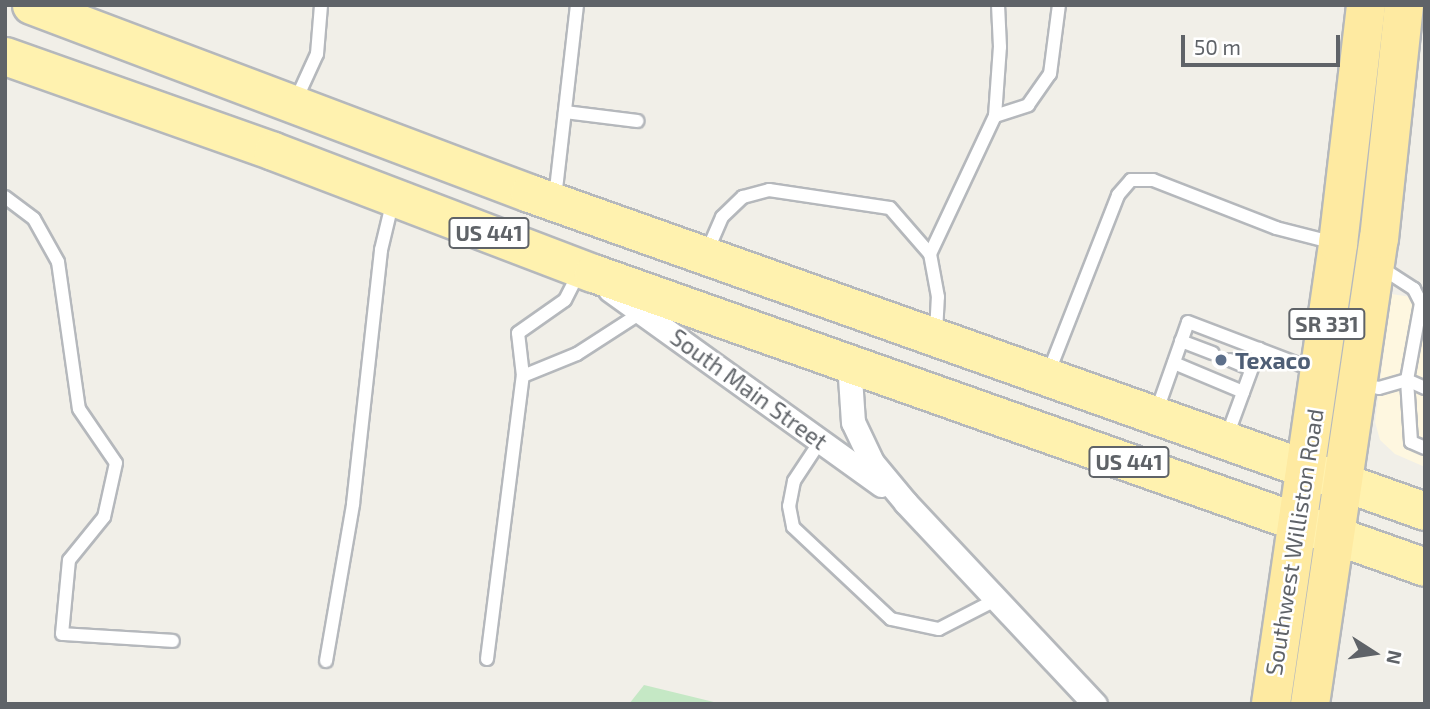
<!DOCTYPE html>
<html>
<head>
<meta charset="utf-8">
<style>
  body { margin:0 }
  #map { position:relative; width:1430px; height:709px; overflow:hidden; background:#f1efe8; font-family:"Exo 2",sans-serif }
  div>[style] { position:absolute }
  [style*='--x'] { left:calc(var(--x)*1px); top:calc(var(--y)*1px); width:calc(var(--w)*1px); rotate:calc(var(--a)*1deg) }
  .commercial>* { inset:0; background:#fef7e0 }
  .green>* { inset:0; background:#c5e8c5 }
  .roads { filter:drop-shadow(2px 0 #b5b8bc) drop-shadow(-2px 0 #b5b8bc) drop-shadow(0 2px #b5b8bc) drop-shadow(0 -2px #b5b8bc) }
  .service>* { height:12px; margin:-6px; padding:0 6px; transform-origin:6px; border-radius:6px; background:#fff }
  .minor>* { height:23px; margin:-11.5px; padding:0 11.5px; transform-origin:11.5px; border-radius:11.5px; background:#fff }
  .primary>* { height:37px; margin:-18.5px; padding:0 18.5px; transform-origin:18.5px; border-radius:18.5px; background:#fff2af }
  .trunk>* { height:38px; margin:-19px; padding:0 19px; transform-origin:19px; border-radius:19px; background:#feeaa1 }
  .dots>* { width:19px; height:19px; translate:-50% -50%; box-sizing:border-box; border:4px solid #fff; border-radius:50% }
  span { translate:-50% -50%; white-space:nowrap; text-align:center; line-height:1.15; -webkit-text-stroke:5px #fff; paint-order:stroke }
  .shield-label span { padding:2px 5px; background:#fff; border:2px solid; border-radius:5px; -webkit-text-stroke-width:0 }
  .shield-label { font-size:21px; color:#5f6368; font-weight:700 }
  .service-label { font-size:23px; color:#4e5e75; font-weight:700 }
  .left { translate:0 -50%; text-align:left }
  .street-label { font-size:23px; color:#5f6368 }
  .frame { position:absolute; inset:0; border:7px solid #5f6368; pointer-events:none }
  .north { position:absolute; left:1339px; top:618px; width:70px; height:70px; -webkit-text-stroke:5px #fff; paint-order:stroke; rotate:102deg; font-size:19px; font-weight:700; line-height:28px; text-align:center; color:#5f6368 }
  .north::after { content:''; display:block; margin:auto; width:24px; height:32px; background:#5f6368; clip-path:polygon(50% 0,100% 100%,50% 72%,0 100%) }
  .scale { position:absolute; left:1181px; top:35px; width:159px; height:32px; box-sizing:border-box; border:4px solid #5f6368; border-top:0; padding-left:9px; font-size:21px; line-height:24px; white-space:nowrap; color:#5f6368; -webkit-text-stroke:5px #fff; paint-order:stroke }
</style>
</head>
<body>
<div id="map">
  <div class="commercial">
    <div style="clip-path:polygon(1391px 294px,1425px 299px,1425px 467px,1395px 454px,1380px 440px,1375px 422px)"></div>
  </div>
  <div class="green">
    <div style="clip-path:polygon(644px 685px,722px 704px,629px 704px)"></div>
  </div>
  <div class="roads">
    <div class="service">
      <div style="--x:295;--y:102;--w:53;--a:-65.4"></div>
      <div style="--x:317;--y:54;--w:49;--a:-85.3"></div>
      <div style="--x:565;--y:112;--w:73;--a:7.1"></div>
      <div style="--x:995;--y:116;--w:69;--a:-85.9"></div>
      <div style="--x:1000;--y:47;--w:42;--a:-92.7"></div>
      <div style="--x:5;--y:197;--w:36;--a:37"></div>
      <div style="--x:34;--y:219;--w:49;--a:60.8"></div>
      <div style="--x:58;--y:262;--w:148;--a:81.9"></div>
      <div style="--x:79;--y:409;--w:65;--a:55.6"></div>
      <div style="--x:116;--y:463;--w:55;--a:102.5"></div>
      <div style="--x:104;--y:517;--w:55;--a:129.1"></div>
      <div style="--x:69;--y:560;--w:74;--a:95.4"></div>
      <div style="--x:62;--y:634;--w:111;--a:3.6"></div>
      <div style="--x:555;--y:198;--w:194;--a:-83.5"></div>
      <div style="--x:706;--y:254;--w:40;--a:-66.6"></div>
      <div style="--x:722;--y:217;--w:29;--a:-44"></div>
      <div style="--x:743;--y:197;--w:27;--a:-15"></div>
      <div style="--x:769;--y:190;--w:122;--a:8.5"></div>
      <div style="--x:890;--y:208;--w:61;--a:49"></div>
      <div style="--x:936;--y:333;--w:36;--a:-87"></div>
      <div style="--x:938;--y:297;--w:44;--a:-100.5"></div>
      <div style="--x:930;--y:254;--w:153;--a:-64.8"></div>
      <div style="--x:995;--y:116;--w:35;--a:-18"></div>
      <div style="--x:1028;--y:105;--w:38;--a:-55"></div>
      <div style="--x:1050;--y:74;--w:70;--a:-82.6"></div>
      <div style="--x:1181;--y:341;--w:34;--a:21"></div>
      <div style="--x:1230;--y:360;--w:23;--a:23"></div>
      <div style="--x:1174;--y:363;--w:75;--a:22.8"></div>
      <div style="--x:1048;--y:374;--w:192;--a:-68.6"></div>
      <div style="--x:1118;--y:195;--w:20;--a:-49"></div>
      <div style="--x:1131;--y:180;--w:22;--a:0"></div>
      <div style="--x:1153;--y:180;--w:132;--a:21.3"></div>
      <div style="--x:1276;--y:228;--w:61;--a:14.3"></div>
      <div style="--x:523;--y:376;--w:58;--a:-22.2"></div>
      <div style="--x:577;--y:354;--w:77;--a:-32.9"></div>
      <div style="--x:1362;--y:385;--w:17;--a:10"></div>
      <div style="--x:1379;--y:388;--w:29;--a:-16"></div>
      <div style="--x:1407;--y:380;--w:78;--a:-79.7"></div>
      <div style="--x:1421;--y:303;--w:16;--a:-117"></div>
      <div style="--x:1414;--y:289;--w:40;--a:-147.1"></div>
      <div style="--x:1425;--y:388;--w:20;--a:-156"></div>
      <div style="--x:1407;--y:380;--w:62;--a:86.3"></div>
      <div style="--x:1411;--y:442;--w:15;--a:23"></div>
      <div style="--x:1156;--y:413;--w:96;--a:-70.6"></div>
      <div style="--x:1188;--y:322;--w:137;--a:20.9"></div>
      <div style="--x:1227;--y:436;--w:93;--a:-69.8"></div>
      <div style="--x:821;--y:440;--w:49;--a:123.4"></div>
      <div style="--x:794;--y:481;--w:25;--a:101"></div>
      <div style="--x:789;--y:506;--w:21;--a:79"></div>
      <div style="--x:793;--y:527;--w:134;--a:43.2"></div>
      <div style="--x:891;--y:619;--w:49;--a:11.8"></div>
      <div style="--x:939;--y:629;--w:68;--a:-27.3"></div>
      <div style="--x:487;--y:659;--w:285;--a:-82.8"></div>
      <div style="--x:523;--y:376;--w:43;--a:-96.6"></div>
      <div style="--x:518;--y:333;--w:57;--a:-35.1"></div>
      <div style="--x:565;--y:300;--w:31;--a:-63"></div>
      <div style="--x:326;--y:661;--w:159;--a:-80.2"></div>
      <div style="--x:353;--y:504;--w:256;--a:-83.7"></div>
      <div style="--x:381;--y:250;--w:51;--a:-76.5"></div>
    </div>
    <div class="minor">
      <div style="--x:610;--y:290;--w:334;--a:35.7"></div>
      <div style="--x:849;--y:362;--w:60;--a:86.2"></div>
      <div style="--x:853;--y:422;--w:44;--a:64.6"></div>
      <div style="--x:872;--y:462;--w:53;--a:50.3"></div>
      <div style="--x:906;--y:503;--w:276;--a:46.8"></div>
    </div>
    <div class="primary">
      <div style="--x:31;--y:5;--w:532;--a:20.68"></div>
      <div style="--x:529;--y:193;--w:951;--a:19.54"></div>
      <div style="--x:5;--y:56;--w:284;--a:19.5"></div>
      <div style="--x:273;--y:151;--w:342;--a:20.9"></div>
      <div style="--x:593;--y:273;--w:882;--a:19.46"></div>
    </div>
    <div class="trunk">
      <div style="--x:1271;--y:704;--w:465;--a:-81.7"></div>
      <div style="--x:1338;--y:244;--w:241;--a:-83.3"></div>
      <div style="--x:1310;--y:704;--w:470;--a:-81.6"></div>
      <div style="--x:1379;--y:239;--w:235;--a:-83.9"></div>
    </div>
  </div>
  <div class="dots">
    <div style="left:1221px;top:360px;background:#5c6f8a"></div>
  </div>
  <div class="shield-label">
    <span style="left:489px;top:233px">US 441</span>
    <span style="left:1327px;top:324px">SR 331</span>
    <span style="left:1129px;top:462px">US 441</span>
  </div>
  <div class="service-label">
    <span class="left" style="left:1235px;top:360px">Texaco</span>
  </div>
  <div class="street-label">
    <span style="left:749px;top:389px;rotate:36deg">South Main Street</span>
    <span style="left:1294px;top:542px;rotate:-81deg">Southwest Williston Road</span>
  </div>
  <div class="frame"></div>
  <div class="north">N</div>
  <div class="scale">50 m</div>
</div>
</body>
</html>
